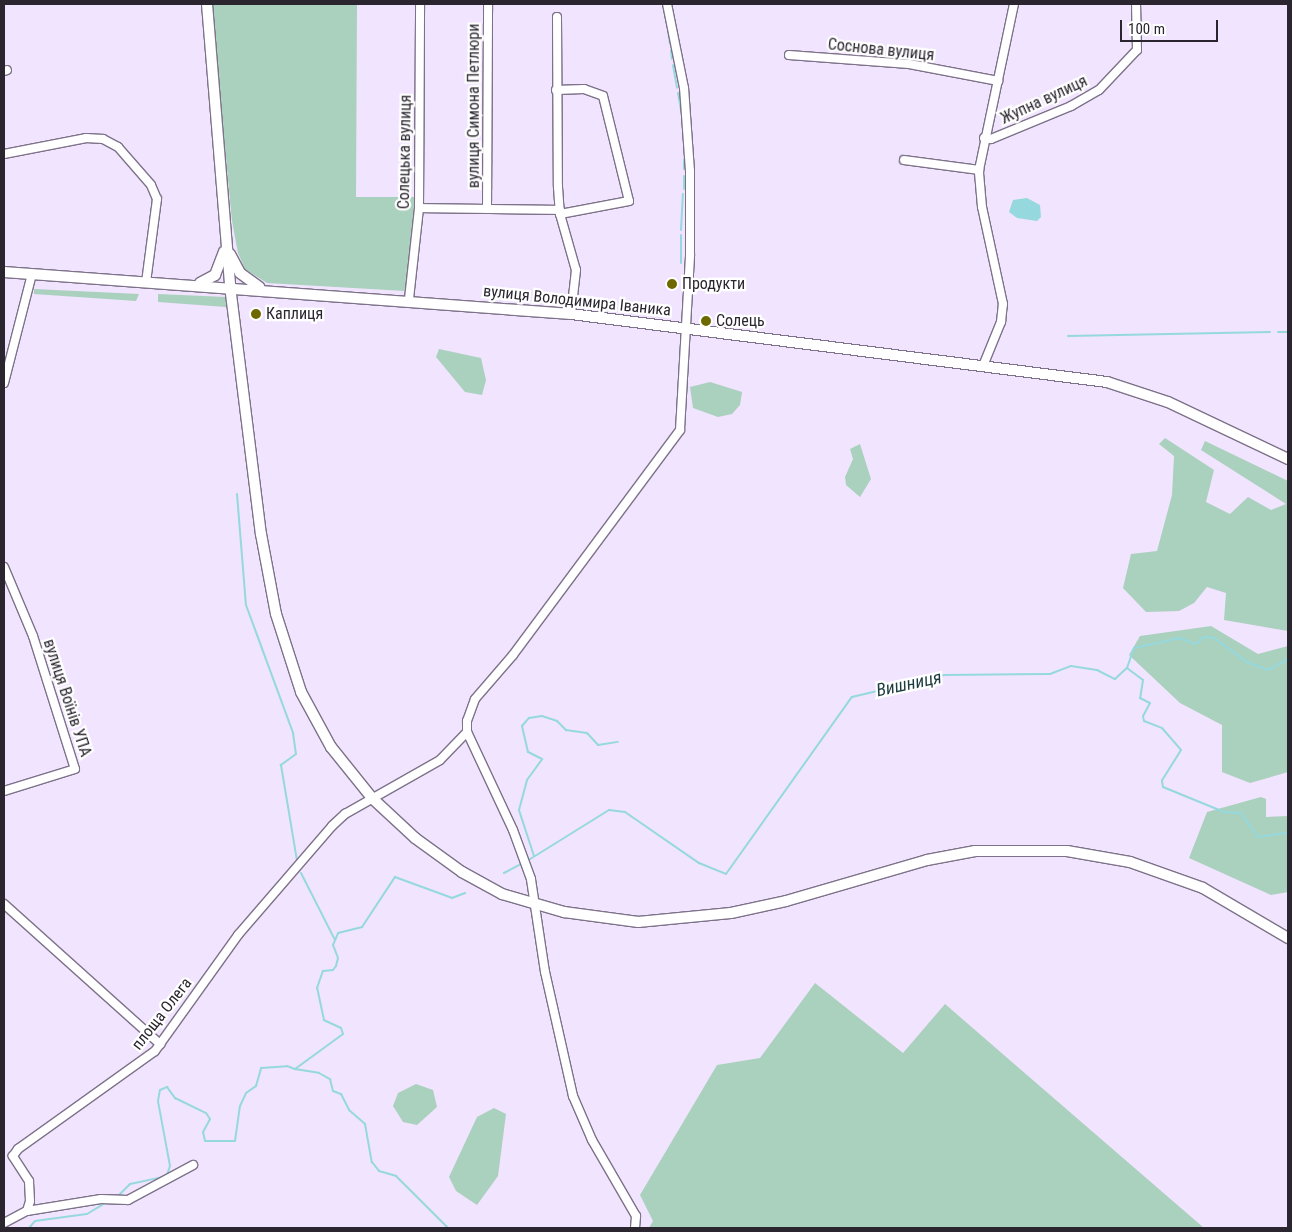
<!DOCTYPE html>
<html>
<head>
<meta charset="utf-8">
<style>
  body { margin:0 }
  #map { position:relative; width:1292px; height:1232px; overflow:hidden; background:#f1e4fe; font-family:"Roboto Condensed",sans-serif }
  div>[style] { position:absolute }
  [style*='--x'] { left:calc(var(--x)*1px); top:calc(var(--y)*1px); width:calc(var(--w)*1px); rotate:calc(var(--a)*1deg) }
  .green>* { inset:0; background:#aad0be }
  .water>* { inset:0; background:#95d9de }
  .stream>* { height:2px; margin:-1px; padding:0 1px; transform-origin:1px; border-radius:1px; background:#95d9de }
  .roads { filter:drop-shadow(1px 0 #7d7289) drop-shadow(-1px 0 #7d7289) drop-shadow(0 1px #7d7289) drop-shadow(0 -1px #7d7289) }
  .minor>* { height:8px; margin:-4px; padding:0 4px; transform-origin:4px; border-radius:4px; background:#fff }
  .major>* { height:10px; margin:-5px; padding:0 5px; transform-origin:5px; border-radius:5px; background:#fff }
  .dots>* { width:14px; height:14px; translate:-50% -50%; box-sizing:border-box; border:2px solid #fff; border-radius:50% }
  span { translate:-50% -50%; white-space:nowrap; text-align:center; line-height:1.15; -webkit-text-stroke:4.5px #fff; paint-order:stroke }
  .street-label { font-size:16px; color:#2a252f }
  .poi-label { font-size:16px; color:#2a252f }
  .left { translate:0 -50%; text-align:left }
  .water-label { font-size:18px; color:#1c3d40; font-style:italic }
  .frame { position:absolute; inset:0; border:5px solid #2a252f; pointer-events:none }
  .scale { position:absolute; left:1120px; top:20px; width:98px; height:22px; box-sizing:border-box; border:2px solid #2a252f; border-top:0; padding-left:6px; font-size:15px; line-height:18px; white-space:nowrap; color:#2a252f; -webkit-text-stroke:4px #fff; paint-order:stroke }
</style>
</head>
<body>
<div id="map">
  <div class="green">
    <div style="clip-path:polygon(211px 4px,357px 4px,356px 197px,415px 197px,405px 291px,267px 283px,245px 269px,238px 253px,232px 221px)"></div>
    <div style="clip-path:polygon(34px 289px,139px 294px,136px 301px,34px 294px)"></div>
    <div style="clip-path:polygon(158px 294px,226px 297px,226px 307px,158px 302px)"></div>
    <div style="clip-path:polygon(439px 349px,481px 358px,486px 380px,482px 395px,465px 392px,436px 357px)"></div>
    <div style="clip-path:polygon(710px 382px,742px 392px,740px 405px,732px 414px,718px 417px,693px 408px,690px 387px)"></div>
    <div style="clip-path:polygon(1165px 438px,1214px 470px,1206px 502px,1230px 514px,1248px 497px,1271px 510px,1286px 504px,1201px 450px,1205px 441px,1288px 481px,1288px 631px,1224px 620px,1226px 593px,1207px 587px,1194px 603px,1179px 611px,1146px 612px,1123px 588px,1131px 554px,1157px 551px,1172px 495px,1174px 456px,1159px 444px)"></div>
    <div style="clip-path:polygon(860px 444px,871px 479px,860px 497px,846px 485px,845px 477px,853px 459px,850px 449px)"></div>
    <div style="clip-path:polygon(1211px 626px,1258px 654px,1288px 646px,1288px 772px,1250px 783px,1222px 772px,1222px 725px,1180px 703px,1129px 655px,1140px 636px)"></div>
    <div style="clip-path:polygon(1261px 797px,1266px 799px,1266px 817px,1288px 816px,1288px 892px,1271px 895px,1189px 858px,1207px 812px)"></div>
    <div style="clip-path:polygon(815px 983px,903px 1053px,945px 1004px,1204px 1228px,649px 1228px,653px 1221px,640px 1195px,717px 1065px,760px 1058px)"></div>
    <div style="clip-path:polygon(416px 1084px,433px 1090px,437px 1107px,417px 1125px,403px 1122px,393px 1106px,398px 1093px)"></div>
    <div style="clip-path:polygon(494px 1108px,506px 1114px,498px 1176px,477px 1205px,456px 1191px,449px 1177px,477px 1117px)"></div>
  </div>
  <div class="water">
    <div style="clip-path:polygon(1027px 198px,1040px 205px,1041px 217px,1037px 221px,1017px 218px,1009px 212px,1013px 200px)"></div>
  </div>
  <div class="stream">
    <div style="--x:663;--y:4;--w:21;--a:79"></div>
    <div style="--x:668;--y:30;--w:14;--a:82"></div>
    <div style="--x:671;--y:50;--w:9;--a:84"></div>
    <div style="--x:673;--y:65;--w:23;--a:80"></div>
    <div style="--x:678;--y:93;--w:29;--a:80"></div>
    <div style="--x:683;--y:130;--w:10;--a:84"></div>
    <div style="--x:685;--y:155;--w:8;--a:-90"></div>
    <div style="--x:684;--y:169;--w:10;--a:-90"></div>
    <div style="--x:684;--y:189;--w:13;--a:-90"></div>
    <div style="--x:681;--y:230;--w:36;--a:-87"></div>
    <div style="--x:681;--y:263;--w:28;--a:-90"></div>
    <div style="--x:1278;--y:332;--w:10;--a:0"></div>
    <div style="--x:1068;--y:336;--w:202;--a:-1.1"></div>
    <div style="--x:237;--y:494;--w:111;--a:85.4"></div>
    <div style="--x:246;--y:605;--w:136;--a:69.8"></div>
    <div style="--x:293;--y:733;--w:21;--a:82"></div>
    <div style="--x:296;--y:754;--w:19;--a:144"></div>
    <div style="--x:281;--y:765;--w:97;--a:80.5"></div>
    <div style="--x:1127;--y:668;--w:20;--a:37"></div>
    <div style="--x:1143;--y:680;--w:18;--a:99"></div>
    <div style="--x:1140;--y:698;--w:11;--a:27"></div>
    <div style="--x:1150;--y:703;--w:15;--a:118"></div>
    <div style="--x:1143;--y:716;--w:5;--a:79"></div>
    <div style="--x:1144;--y:721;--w:19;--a:21"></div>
    <div style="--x:1162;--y:728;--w:29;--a:49"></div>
    <div style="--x:1181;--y:750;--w:36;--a:122"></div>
    <div style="--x:1162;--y:781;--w:6;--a:81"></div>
    <div style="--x:1163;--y:787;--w:66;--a:22.3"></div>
    <div style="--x:1224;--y:812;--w:17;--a:3"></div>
    <div style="--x:1241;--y:813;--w:29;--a:55"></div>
    <div style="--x:1258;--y:837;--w:30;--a:-8"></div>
    <div style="--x:534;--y:856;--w:48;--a:-108.1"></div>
    <div style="--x:519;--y:810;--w:31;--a:-75"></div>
    <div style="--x:527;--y:780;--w:26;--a:-54"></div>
    <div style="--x:542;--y:759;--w:16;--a:-153"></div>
    <div style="--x:528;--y:752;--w:27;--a:-103"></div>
    <div style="--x:522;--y:726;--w:11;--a:-49"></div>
    <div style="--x:529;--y:718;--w:13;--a:-9"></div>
    <div style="--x:542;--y:716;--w:16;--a:18"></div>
    <div style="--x:557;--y:721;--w:13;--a:45"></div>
    <div style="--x:566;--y:730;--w:21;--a:8"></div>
    <div style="--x:587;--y:733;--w:16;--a:47"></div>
    <div style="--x:598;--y:745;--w:20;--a:-9"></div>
    <div style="--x:527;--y:861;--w:97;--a:-31.9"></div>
    <div style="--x:609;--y:810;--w:16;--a:7"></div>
    <div style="--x:625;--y:812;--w:90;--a:34.6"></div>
    <div style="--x:699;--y:863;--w:29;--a:22"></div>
    <div style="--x:726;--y:874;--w:217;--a:-54.6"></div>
    <div style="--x:852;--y:697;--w:95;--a:-13.4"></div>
    <div style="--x:944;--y:675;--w:106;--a:-0.5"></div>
    <div style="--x:1050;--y:674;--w:22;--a:-21"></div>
    <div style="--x:1071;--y:666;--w:26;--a:9"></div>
    <div style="--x:1097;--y:670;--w:20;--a:27"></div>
    <div style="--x:1115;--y:679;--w:16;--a:-43"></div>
    <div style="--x:1127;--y:668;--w:21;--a:-71"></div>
    <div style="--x:1134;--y:648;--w:47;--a:-12.3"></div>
    <div style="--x:1180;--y:638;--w:17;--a:21"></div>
    <div style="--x:1196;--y:644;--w:11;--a:-41"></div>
    <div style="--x:1204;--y:637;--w:10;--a:6"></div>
    <div style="--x:1214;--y:638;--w:41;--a:36"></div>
    <div style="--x:1247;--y:662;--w:22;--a:21"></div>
    <div style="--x:1268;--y:670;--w:23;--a:-29"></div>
    <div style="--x:301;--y:873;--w:75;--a:63.1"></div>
    <div style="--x:504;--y:873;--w:21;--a:-28"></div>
    <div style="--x:295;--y:1069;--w:24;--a:9"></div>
    <div style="--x:319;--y:1073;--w:13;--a:29"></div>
    <div style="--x:330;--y:1079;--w:12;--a:76"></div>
    <div style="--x:333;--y:1091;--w:9;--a:21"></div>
    <div style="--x:341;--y:1094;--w:18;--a:63"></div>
    <div style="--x:349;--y:1110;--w:21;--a:41"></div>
    <div style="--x:365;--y:1124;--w:39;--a:80"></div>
    <div style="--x:372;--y:1162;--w:11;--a:52"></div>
    <div style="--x:379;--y:1171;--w:18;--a:16"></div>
    <div style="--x:396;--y:1176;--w:74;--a:45"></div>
    <div style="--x:167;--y:1175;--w:9;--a:-72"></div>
    <div style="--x:170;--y:1166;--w:66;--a:-100.5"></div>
    <div style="--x:158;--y:1101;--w:11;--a:-80"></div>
    <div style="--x:160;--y:1090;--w:8;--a:-23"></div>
    <div style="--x:167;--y:1087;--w:14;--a:54"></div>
    <div style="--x:175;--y:1098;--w:34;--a:26"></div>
    <div style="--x:206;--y:1113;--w:7;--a:56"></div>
    <div style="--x:210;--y:1119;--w:15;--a:118"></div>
    <div style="--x:203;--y:1132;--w:9;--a:77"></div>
    <div style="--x:205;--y:1141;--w:30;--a:0"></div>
    <div style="--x:235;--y:1141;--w:35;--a:-82"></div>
    <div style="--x:240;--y:1106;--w:14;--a:-65"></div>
    <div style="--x:246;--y:1093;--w:12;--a:-35"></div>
    <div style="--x:256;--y:1086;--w:19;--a:-74"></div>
    <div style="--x:261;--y:1068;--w:26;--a:-4"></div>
    <div style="--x:287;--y:1066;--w:9;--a:21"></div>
    <div style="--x:295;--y:1069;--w:59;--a:-36.1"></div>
    <div style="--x:343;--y:1034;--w:6;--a:-108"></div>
    <div style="--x:341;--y:1028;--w:19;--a:-155"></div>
    <div style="--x:324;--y:1020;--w:33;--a:-102"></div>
    <div style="--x:317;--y:988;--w:18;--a:-71"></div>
    <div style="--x:323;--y:971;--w:10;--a:-6"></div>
    <div style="--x:333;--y:970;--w:5;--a:-53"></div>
    <div style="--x:336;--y:966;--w:8;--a:-76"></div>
    <div style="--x:338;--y:958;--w:14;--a:-111"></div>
    <div style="--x:333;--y:945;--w:13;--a:-67"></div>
    <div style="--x:338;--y:933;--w:25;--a:-14"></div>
    <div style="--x:362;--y:927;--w:60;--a:-56.6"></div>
    <div style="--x:395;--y:877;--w:61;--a:20.2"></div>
    <div style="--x:452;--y:898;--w:14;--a:-21"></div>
    <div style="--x:118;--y:1196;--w:17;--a:-45"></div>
    <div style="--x:130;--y:1184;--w:33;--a:-12"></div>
    <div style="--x:29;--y:1228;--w:9;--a:-49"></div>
    <div style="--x:35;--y:1221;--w:52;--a:-7.7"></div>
    <div style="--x:87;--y:1214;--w:23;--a:-31"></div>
  </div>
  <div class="roads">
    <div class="minor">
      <div style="--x:557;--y:17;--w:170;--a:89.7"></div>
      <div style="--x:558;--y:187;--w:27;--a:86"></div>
      <div style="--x:560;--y:214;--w:58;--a:74.1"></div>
      <div style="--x:576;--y:270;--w:44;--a:96.5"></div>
      <div style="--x:789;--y:55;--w:120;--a:4.3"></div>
      <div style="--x:909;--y:64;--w:91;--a:10.8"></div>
      <div style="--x:4;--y:71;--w:3;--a:-18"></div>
      <div style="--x:556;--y:90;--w:28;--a:-2"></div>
      <div style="--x:584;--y:89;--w:20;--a:20"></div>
      <div style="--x:603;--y:96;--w:108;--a:76.1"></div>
      <div style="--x:629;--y:201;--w:70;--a:169.3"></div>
      <div style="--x:984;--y:138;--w:7;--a:8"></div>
      <div style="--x:991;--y:139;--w:87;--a:-22.4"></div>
      <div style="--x:1071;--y:106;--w:32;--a:-30"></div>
      <div style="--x:1099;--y:90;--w:55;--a:-46.5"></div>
      <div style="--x:1137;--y:50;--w:46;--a:-91.2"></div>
      <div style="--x:4;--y:154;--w:84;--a:-11"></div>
      <div style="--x:86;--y:138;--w:17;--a:3"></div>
      <div style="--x:103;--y:139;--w:17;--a:28"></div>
      <div style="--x:118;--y:147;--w:50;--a:49"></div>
      <div style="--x:151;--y:185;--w:15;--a:67"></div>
      <div style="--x:157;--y:199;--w:84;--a:97.5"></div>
      <div style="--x:904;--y:160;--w:76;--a:7.6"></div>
      <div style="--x:419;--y:208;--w:141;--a:0.8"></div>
      <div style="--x:487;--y:209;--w:205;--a:-89.7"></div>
      <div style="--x:409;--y:299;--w:92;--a:-83.7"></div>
      <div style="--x:419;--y:208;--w:204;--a:-89.7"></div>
      <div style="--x:983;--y:366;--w:48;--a:-67.8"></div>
      <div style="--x:1001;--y:322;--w:18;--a:-84"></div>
      <div style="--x:1003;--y:304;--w:99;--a:-102.2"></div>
      <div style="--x:982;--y:207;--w:37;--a:-95"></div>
      <div style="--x:979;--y:170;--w:170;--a:-78.1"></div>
      <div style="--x:4;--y:383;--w:113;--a:-75.6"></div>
      <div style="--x:4;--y:567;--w:75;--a:67.2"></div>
      <div style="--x:33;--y:636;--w:139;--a:72.5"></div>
      <div style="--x:75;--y:769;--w:74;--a:162.8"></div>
      <div style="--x:4;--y:904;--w:210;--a:41.9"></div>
      <div style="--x:27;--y:1211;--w:75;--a:-9.2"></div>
      <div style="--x:101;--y:1199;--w:27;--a:2"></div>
      <div style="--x:128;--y:1200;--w:74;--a:-28.3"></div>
      <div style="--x:4;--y:1223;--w:26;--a:-28"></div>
      <div style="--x:27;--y:1211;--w:10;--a:-73"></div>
      <div style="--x:30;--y:1201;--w:20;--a:-93"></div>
      <div style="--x:29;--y:1181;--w:30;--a:-123"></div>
      <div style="--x:13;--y:1156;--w:9;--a:-54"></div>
      <div style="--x:18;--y:1149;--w:168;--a:-35.6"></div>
      <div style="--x:155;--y:1051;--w:143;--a:-54.4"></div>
      <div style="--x:238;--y:935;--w:144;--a:-49.2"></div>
      <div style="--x:332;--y:826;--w:18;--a:-43"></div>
      <div style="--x:345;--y:814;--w:109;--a:-29.6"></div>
      <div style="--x:440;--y:760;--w:39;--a:-46"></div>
      <div style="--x:635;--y:1228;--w:12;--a:-85"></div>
      <div style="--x:636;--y:1216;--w:88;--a:-120.1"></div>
      <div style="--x:592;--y:1140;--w:48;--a:-113.4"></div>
      <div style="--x:573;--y:1096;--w:127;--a:-102.7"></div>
      <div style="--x:545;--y:972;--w:94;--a:-98.6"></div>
      <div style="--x:531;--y:879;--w:52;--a:-110.2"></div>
      <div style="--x:513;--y:830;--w:108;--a:-115.1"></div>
      <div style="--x:467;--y:732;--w:11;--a:-90"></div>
      <div style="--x:467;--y:721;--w:23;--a:-70"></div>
      <div style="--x:475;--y:699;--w:58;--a:-49.2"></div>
      <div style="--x:513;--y:655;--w:280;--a:-53.4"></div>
      <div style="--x:680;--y:430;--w:176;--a:-86.7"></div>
      <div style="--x:690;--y:254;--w:83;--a:-90"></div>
      <div style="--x:690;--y:171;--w:83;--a:-94.1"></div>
      <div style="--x:684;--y:88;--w:86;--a:-101.4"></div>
    </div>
    <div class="major">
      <div style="--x:207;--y:4;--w:283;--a:85.3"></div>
      <div style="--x:230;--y:286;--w:250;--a:82.9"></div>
      <div style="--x:261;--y:534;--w:81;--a:79.4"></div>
      <div style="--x:276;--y:614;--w:82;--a:72.2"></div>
      <div style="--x:301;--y:692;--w:63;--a:61.4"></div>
      <div style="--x:331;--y:747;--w:65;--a:51.2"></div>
      <div style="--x:372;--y:798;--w:59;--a:42.9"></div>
      <div style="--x:415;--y:838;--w:58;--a:35.9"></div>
      <div style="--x:462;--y:872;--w:46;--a:28.8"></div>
      <div style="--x:502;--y:894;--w:65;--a:16.2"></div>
      <div style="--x:564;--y:912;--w:75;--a:7.7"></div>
      <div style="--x:638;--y:922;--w:93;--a:-5.5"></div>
      <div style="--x:731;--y:913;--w:56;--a:-12.3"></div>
      <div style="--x:786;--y:901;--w:147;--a:-16.2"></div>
      <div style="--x:927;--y:860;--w:49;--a:-10.6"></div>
      <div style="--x:975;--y:851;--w:92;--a:0"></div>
      <div style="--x:1067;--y:851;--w:64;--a:9.9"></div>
      <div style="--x:1130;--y:862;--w:77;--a:19.6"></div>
      <div style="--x:1203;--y:888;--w:99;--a:30.5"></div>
      <div style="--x:230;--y:254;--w:21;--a:62"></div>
      <div style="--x:240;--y:273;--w:24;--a:36"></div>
      <div style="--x:4;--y:272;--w:569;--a:4.24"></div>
      <div style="--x:571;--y:314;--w:540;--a:7.23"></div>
      <div style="--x:1107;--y:382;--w:64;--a:18.2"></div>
      <div style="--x:1168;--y:402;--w:133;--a:25.4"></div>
      <div style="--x:200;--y:283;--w:17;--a:-28"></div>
      <div style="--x:215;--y:275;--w:25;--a:-69"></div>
    </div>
  </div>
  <div class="dots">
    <div style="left:672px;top:284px;background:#6e6801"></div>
    <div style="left:256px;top:314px;background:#6e6801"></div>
    <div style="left:706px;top:321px;background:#6e6801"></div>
  </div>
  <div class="street-label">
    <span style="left:881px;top:50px;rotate:6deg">Соснова вулиця</span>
    <span style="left:1044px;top:100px;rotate:-25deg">Жупна вулиця</span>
    <span style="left:474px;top:106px;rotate:-90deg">вулиця Симона Петлюри</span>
    <span style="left:405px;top:152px;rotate:-89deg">Солецька вулиця</span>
    <span style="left:577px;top:301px;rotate:6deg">вулиця Володимира Іваника</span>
    <span style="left:67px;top:698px;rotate:72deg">вулиця Воїнів УПА</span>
    <span style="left:162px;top:1014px;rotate:-52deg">площа Олега</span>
  </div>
  <div class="poi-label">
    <span class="left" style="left:682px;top:284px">Продукти</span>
    <span class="left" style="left:266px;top:314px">Каплиця</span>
    <span class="left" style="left:716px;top:321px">Солець</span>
  </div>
  <div class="water-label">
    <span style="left:909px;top:684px;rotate:-12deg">Вишниця</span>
  </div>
  <div class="frame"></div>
  <div class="scale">100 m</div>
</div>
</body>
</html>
